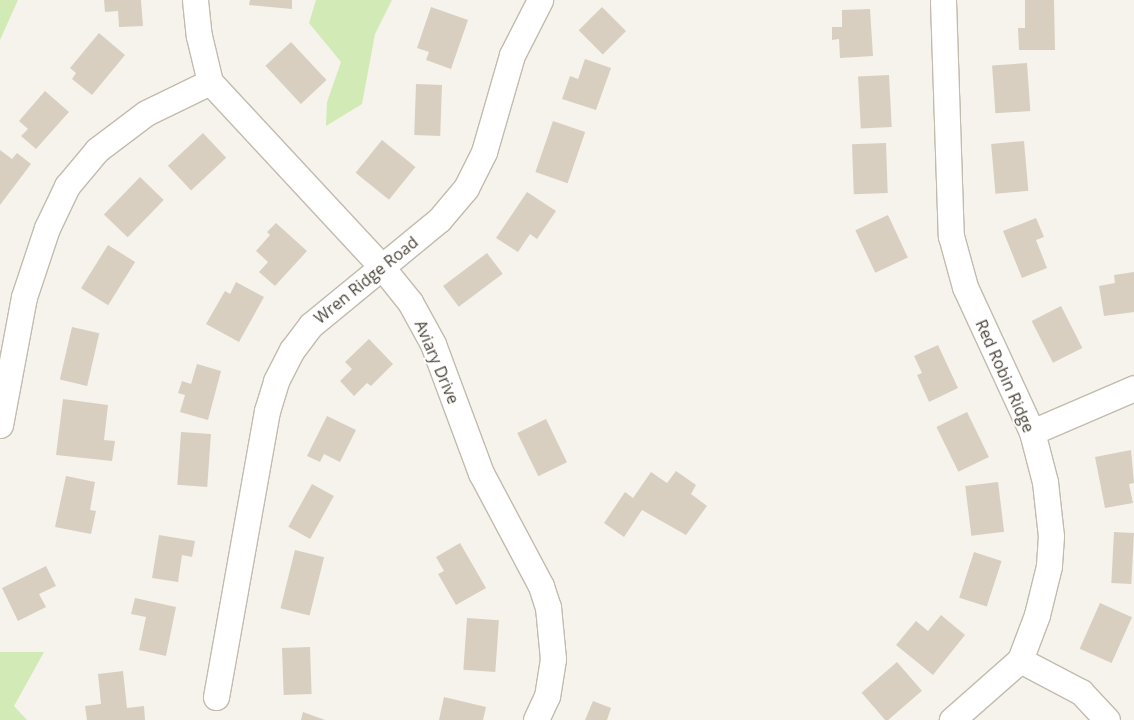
<!DOCTYPE html>
<html>
<head>
<meta charset="utf-8">
<style>
  body { margin:0 }
  #map { position:relative; width:1134px; height:720px; overflow:hidden; background:#f6f3ec; font-family:"Open Sans",sans-serif }
  div>[style] { position:absolute }
  [style*='--x'] { left:calc(var(--x)*1px); top:calc(var(--y)*1px); width:calc(var(--w)*1px); rotate:calc(var(--a)*1deg) }
  .green>* { inset:0; background:#d2eab5 }
  .building>* { inset:0; background:#d8cfc1; transform-origin:0 0 }
  .roads { filter:drop-shadow(1px 0 #c2bbae) drop-shadow(-1px 0 #c2bbae) drop-shadow(0 1px #c2bbae) drop-shadow(0 -1px #c2bbae) }
  .minor>* { height:25px; margin:-12.5px; padding:0 12.5px; transform-origin:12.5px; border-radius:12.5px; background:#fff }
  span { translate:-50% -50%; white-space:nowrap; text-align:center; line-height:1.15; -webkit-text-stroke:4px #fff; paint-order:stroke }
  .street-label { font-size:16px; color:#4b4439 }
</style>
</head>
<body>
<div id="map">
  <div class="green">
    <div style="clip-path:polygon(0 0,18px 0,0 40px)"></div>
    <div style="clip-path:polygon(316px 0,392px 0,375px 34px,362px 104px,326px 126px,327px 102px,341px 62px,309px 23px)"></div>
    <div style="clip-path:polygon(0 652px,44px 652px,14px 706px,27px 720px,0 720px)"></div>
  </div>
  <div class="building">
    <div style="clip-path:polygon(104px 0,141px 0,143px 26px,119px 27px,118px 11px,105px 12px)"></div>
    <div style="clip-path:polygon(250px 0,292px 0,292px 9px,249px 5px)"></div>
    <div style="clip-path:polygon(1025px 0,1054px 0,1055px 50px,1019px 50px,1018px 28px,1025px 28px)"></div>
    <div style="clip-path:polygon(431px 7px,468px 20px,451px 69px,426px 60px,429px 52px,417px 48px)"></div>
    <div style="left:602px;top:7px;width:34px;height:33px;rotate:45deg"></div>
    <div style="clip-path:polygon(870px 9px,873px 56px,840px 58px,839px 39px,832px 40px,832px 27px,842px 27px,842px 10px)"></div>
    <div style="clip-path:polygon(99px 33px,125px 55px,92px 95px,72px 79px,76px 73px,70px 68px)"></div>
    <div style="left:291px;top:42px;width:52px;height:35px;rotate:47deg"></div>
    <div style="clip-path:polygon(585px 59px,611px 68px,596px 110px,562px 99px,570px 76px,578px 79px)"></div>
    <div style="left:1027px;top:63px;width:48px;height:35px;rotate:86deg"></div>
    <div style="left:889px;top:75px;width:52px;height:31px;rotate:87deg"></div>
    <div style="left:416px;top:84px;width:26px;height:51px;rotate:2deg"></div>
    <div style="clip-path:polygon(45px 91px,69px 112px,36px 149px,21px 136px,28px 129px,19px 121px)"></div>
    <div style="left:553px;top:121px;width:34px;height:54px;rotate:19deg"></div>
    <div style="left:203px;top:133px;width:34px;height:48px;rotate:47deg"></div>
    <div style="left:382px;top:140px;width:43px;height:42px;rotate:39deg"></div>
    <div style="left:1024px;top:141px;width:50px;height:33px;rotate:85deg"></div>
    <div style="left:886px;top:143px;width:50px;height:34px;rotate:88deg"></div>
    <div style="clip-path:polygon(0 150px,12px 159px,17px 153px,31px 164px,0 205px)"></div>
    <div style="left:140px;top:177px;width:33px;height:52px;rotate:44deg"></div>
    <div style="clip-path:polygon(527px 192px,556px 211px,537px 239px,530px 234px,518px 252px,496px 238px)"></div>
    <div style="left:888px;top:215px;width:47px;height:36px;rotate:65deg"></div>
    <div style="clip-path:polygon(1036px 218px,1044px 237px,1036px 240px,1047px 268px,1022px 278px,1003px 231px)"></div>
    <div style="clip-path:polygon(276px 223px,307px 251px,275px 286px,259px 272px,268px 262px,256px 251px,270px 235px,267px 232px)"></div>
    <div style="left:108px;top:245px;width:32px;height:51px;rotate:32deg"></div>
    <div style="left:487px;top:253px;width:26px;height:55px;rotate:53deg"></div>
    <div style="clip-path:polygon(1134px 272px,1134px 312px,1104px 316px,1099px 286px,1115px 283px,1114px 275px)"></div>
    <div style="clip-path:polygon(236px 282px,264px 297px,239px 342px,206px 324px,225px 291px,230px 294px)"></div>
    <div style="left:1061px;top:306px;width:47px;height:33px;rotate:63deg"></div>
    <div style="left:72px;top:327px;width:28px;height:54px;rotate:13deg"></div>
    <div style="clip-path:polygon(369px 339px,393px 364px,371px 386px,367px 383px,354px 396px,340px 381px,352px 369px,345px 362px)"></div>
    <div style="clip-path:polygon(938px 345px,958px 388px,929px 402px,917px 375px,922px 373px,914px 356px)"></div>
    <div style="clip-path:polygon(197px 364px,221px 371px,208px 420px,180px 412px,185px 395px,178px 393px,182px 381px,191px 384px)"></div>
    <div style="clip-path:polygon(63px 399px,108px 405px,104px 440px,115px 441px,112px 461px,56px 455px)"></div>
    <div style="left:967px;top:412px;width:50px;height:34px;rotate:64deg"></div>
    <div style="clip-path:polygon(327px 416px,356px 430px,340px 462px,324px 454px,320px 462px,307px 456px)"></div>
    <div style="left:546px;top:419px;width:48px;height:32px;rotate:64deg"></div>
    <div style="left:181px;top:432px;width:30px;height:53px;rotate:4deg"></div>
    <div style="clip-path:polygon(1131px 450px,1134px 483px,1129px 484px,1133px 503px,1105px 508px,1095px 457px)"></div>
    <div style="clip-path:polygon(676px 471px,696px 485px,691px 494px,707px 506px,686px 535px,642px 510px,624px 537px,604px 523px,625px 492px,633px 498px,651px 472px,667px 483px)"></div>
    <div style="clip-path:polygon(66px 476px,95px 482px,90px 510px,96px 511px,91px 534px,55px 527px)"></div>
    <div style="left:998px;top:482px;width:50px;height:33px;rotate:83deg"></div>
    <div style="left:312px;top:484px;width:25px;height:49px;rotate:29deg"></div>
    <div style="left:1114px;top:532px;width:20px;height:51px;rotate:3deg"></div>
    <div style="clip-path:polygon(159px 535px,195px 541px,192px 557px,182px 555px,178px 582px,152px 578px)"></div>
    <div style="clip-path:polygon(460px 543px,486px 588px,456px 605px,438px 574px,444px 571px,436px 557px)"></div>
    <div style="left:295px;top:550px;width:30px;height:60px;rotate:14deg"></div>
    <div style="left:974px;top:552px;width:29px;height:48px;rotate:18deg"></div>
    <div style="clip-path:polygon(46px 566px,56px 586px,39px 594px,46px 607px,18px 621px,2px 588px)"></div>
    <div style="clip-path:polygon(135px 598px,176px 607px,166px 656px,139px 650px,146px 617px,131px 614px)"></div>
    <div style="left:1100px;top:603px;width:35px;height:50px;rotate:24deg"></div>
    <div style="clip-path:polygon(941px 615px,965px 635px,933px 675px,896px 645px,916px 621px,928px 631px)"></div>
    <div style="left:467px;top:618px;width:32px;height:52px;rotate:4deg"></div>
    <div style="left:310px;top:647px;width:47px;height:28px;rotate:88deg"></div>
    <div style="left:897px;top:662px;width:38px;height:47px;rotate:49deg"></div>
    <div style="clip-path:polygon(123px 671px,127px 708px,144px 706px,145px 720px,87px 720px,85px 706px,101px 704px,98px 674px)"></div>
    <div style="clip-path:polygon(444px 697px,486px 707px,483px 720px,439px 720px)"></div>
    <div style="clip-path:polygon(593px 701px,611px 708px,607px 720px,585px 720px)"></div>
    <div style="clip-path:polygon(303px 712px,325px 720px,301px 720px)"></div>
  </div>
  <div class="roads">
    <div class="minor">
      <div style="--x:195;--y:0;--w:36;--a:84"></div>
      <div style="--x:199;--y:36;--w:47;--a:76.6"></div>
      <div style="--x:210;--y:82;--w:251;--a:47.1"></div>
      <div style="--x:381;--y:266;--w:46;--a:51.1"></div>
      <div style="--x:410;--y:302;--w:48;--a:61.3"></div>
      <div style="--x:433;--y:344;--w:138;--a:69.6"></div>
      <div style="--x:481;--y:473;--w:128;--a:62"></div>
      <div style="--x:541;--y:586;--w:22;--a:72"></div>
      <div style="--x:548;--y:607;--w:52;--a:84.5"></div>
      <div style="--x:553;--y:659;--w:37;--a:99"></div>
      <div style="--x:547;--y:696;--w:26;--a:115"></div>
      <div style="--x:943;--y:1;--w:235;--a:88.1"></div>
      <div style="--x:951;--y:236;--w:53;--a:74.6"></div>
      <div style="--x:965;--y:287;--w:160;--a:65.2"></div>
      <div style="--x:1032;--y:432;--w:52;--a:75.4"></div>
      <div style="--x:1045;--y:482;--w:54;--a:83.7"></div>
      <div style="--x:1051;--y:536;--w:30;--a:94"></div>
      <div style="--x:1049;--y:566;--w:50;--a:103.8"></div>
      <div style="--x:1037;--y:615;--w:48;--a:110.7"></div>
      <div style="--x:1020;--y:660;--w:91;--a:138.6"></div>
      <div style="--x:0;--y:425;--w:130;--a:-79.4"></div>
      <div style="--x:24;--y:297;--w:73;--a:-71.6"></div>
      <div style="--x:47;--y:228;--w:47;--a:-64.5"></div>
      <div style="--x:67;--y:186;--w:47;--a:-50.2"></div>
      <div style="--x:97;--y:150;--w:61;--a:-37.1"></div>
      <div style="--x:146;--y:113;--w:71;--a:-25.8"></div>
      <div style="--x:1032;--y:432;--w:111;--a:-23.3"></div>
      <div style="--x:1020;--y:660;--w:69;--a:27.7"></div>
      <div style="--x:1081;--y:692;--w:38;--a:47"></div>
      <div style="--x:216;--y:697;--w:291;--a:-79.9"></div>
      <div style="--x:267;--y:411;--w:31;--a:-73"></div>
      <div style="--x:276;--y:381;--w:35;--a:-63"></div>
      <div style="--x:292;--y:350;--w:31;--a:-53"></div>
      <div style="--x:311;--y:325;--w:166;--a:-39.4"></div>
      <div style="--x:439;--y:220;--w:42;--a:-49.8"></div>
      <div style="--x:466;--y:188;--w:40;--a:-63.4"></div>
      <div style="--x:484;--y:152;--w:101;--a:-73.9"></div>
      <div style="--x:512;--y:55;--w:62;--a:-63"></div>
    </div>
  </div>
  <div class="street-label">
    <span style="left:366px;top:280px;rotate:-39deg">Wren Ridge Road</span>
    <span style="left:437px;top:362px;rotate:67deg">Aviary Drive</span>
    <span style="left:1005px;top:376px;rotate:66deg">Red Robin Ridge</span>
  </div>
</div>
</body>
</html>
